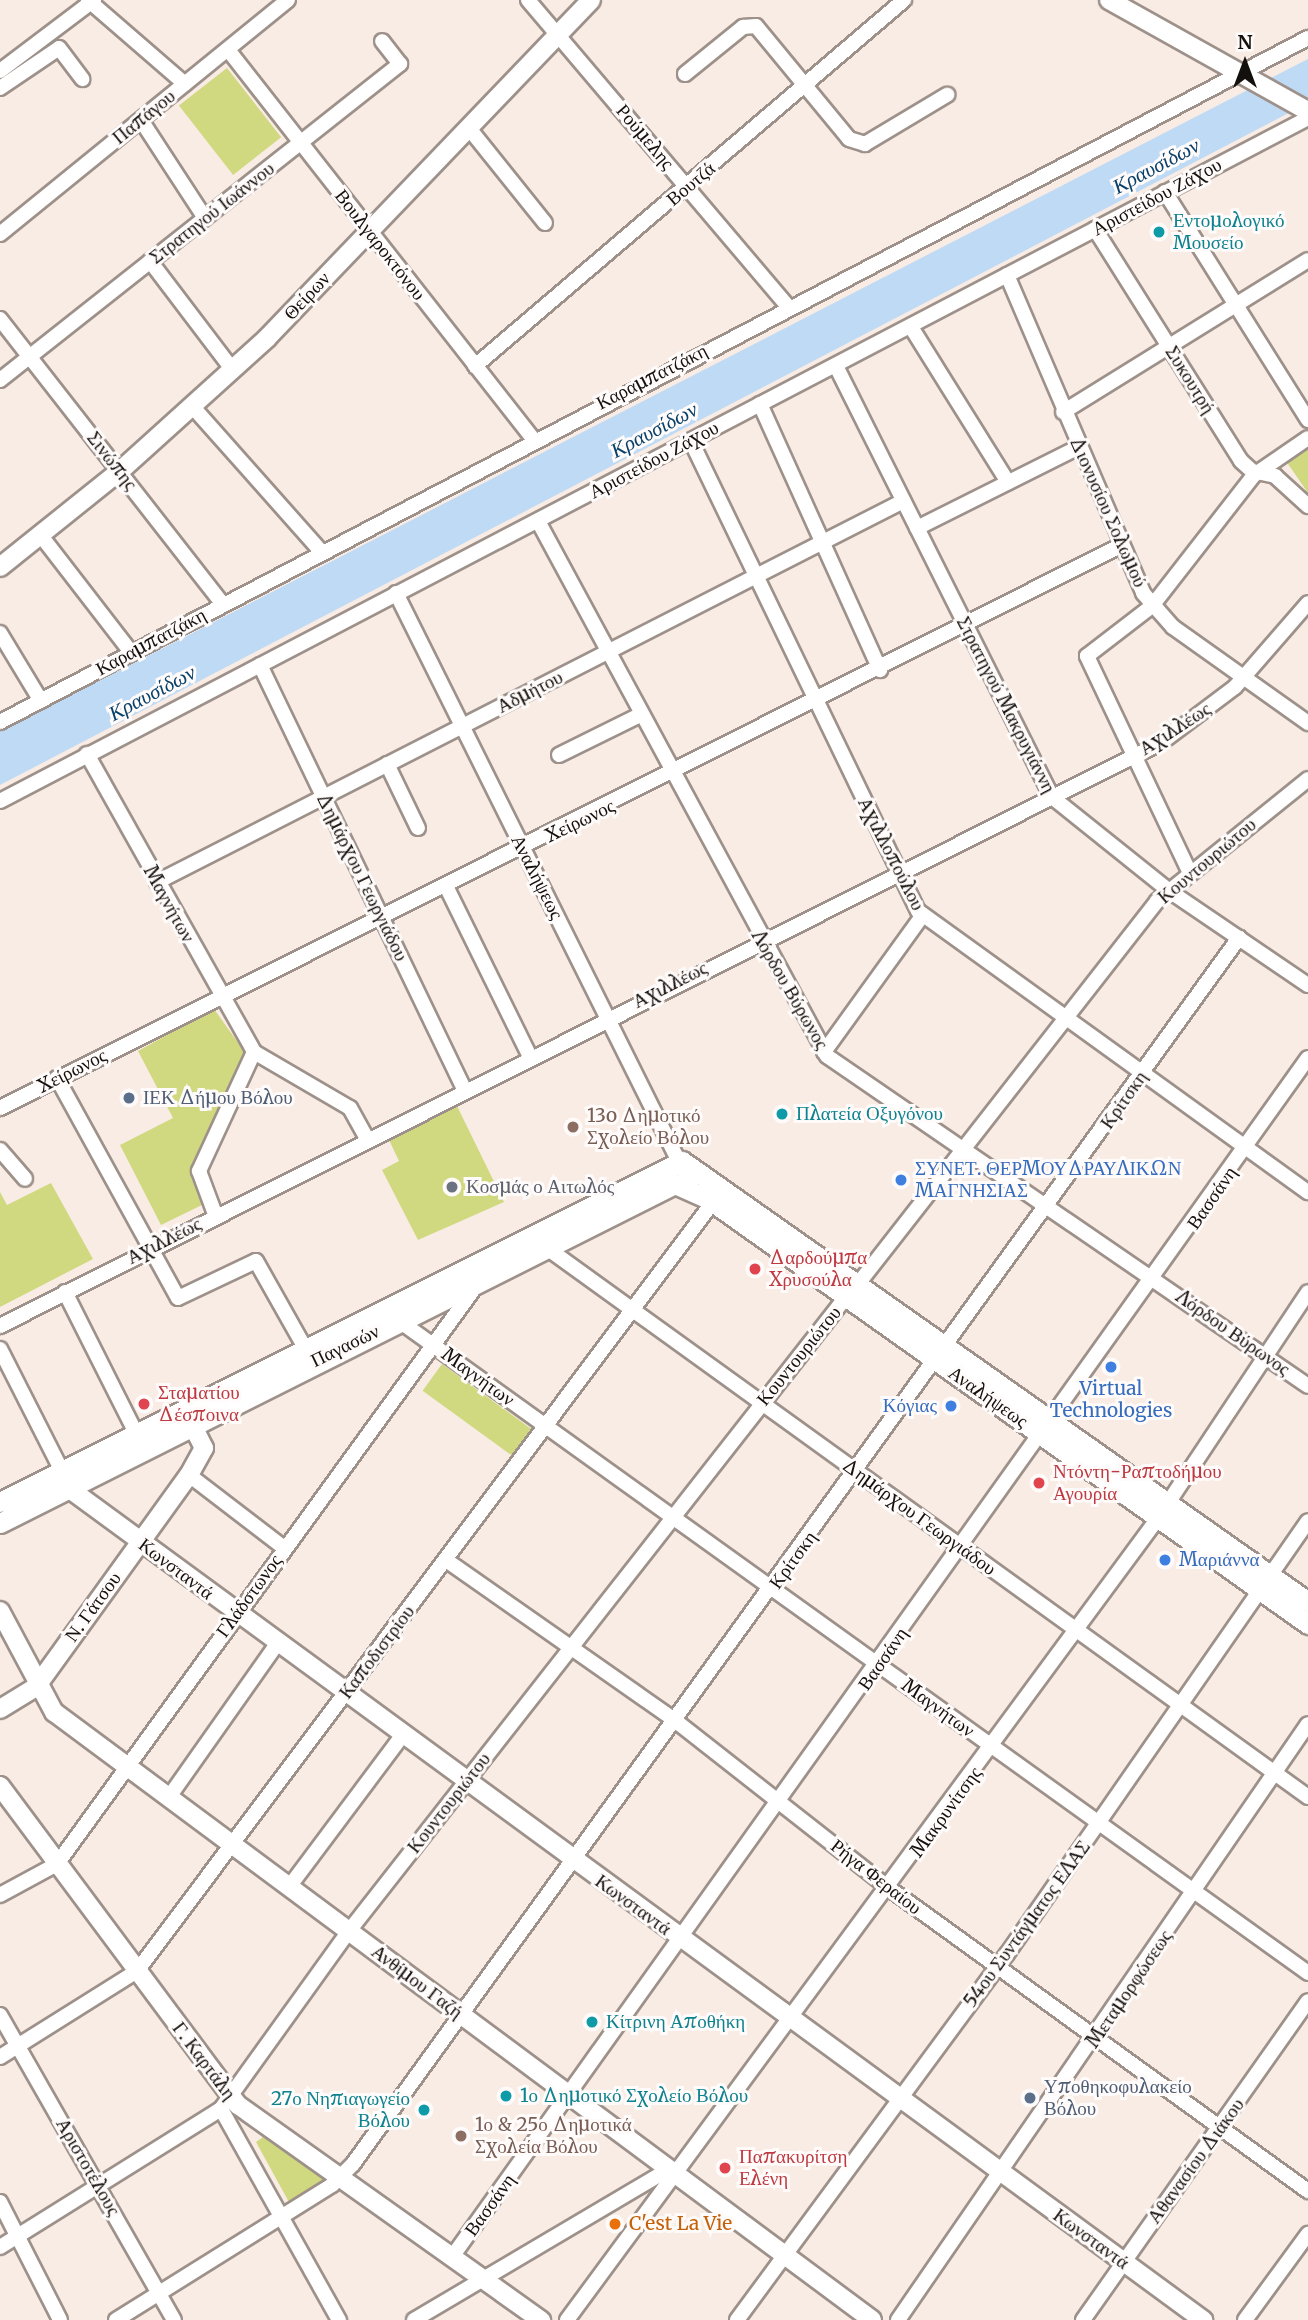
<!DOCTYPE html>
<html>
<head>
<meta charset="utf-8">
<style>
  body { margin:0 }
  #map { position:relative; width:1308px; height:2320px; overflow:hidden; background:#f9ece4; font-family:Merriweather,serif }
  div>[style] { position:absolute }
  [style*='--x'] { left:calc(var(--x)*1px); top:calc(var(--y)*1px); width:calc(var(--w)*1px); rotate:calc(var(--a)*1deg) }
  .green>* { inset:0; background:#d0d980; transform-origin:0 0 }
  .water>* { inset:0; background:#bedaf5 }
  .roads { filter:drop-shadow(2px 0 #9d918a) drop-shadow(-2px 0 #9d918a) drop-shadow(0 2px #9d918a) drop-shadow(0 -2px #9d918a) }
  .minor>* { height:14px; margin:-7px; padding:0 7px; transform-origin:7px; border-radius:7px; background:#fff }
  .tertiary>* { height:18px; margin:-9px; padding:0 9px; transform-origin:9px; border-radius:9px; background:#fff }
  .secondary>* { height:19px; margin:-9.5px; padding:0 9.5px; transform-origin:9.5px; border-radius:9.5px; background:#fff }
  .dots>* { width:19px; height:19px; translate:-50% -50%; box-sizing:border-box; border:4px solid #fefbfa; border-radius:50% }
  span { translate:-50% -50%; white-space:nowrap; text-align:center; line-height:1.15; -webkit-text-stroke:6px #fefbfa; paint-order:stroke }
  .street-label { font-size:19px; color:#14100d }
  .culture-label { font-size:19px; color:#0d838f }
  .left { translate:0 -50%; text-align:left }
  .right { translate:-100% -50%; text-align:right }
  .service-label { font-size:19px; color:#4e5e75 }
  .education-label { font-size:19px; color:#785e54 }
  .shop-label { font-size:19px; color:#366cbe }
  .worship-label { font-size:19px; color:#5b616d }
  .health-label { font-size:19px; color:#be3a42 }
  .food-label { font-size:19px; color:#c56008 }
  .water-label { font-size:21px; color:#09416b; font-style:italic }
  .north { position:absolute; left:1210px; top:28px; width:70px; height:70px; -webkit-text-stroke:5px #fefbfa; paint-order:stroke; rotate:0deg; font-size:19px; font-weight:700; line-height:28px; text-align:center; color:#14100d }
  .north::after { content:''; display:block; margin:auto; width:24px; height:32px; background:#14100d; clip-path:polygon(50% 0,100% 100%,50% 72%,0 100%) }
</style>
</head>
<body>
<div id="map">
  <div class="green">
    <div style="left:227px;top:68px;width:88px;height:61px;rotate:52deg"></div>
    <div style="clip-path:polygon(1308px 447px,1308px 493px,1286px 461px)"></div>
    <div style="clip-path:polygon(214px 1009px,249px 1058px,191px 1177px,204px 1204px,161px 1225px,120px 1145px,173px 1118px,138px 1051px)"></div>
    <div style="clip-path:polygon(457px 1106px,504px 1202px,418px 1240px,382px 1170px,399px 1161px,389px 1140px)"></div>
    <div style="clip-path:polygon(51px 1183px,93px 1259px,0 1307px,0 1192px,7px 1205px)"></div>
    <div style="left:442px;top:1364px;width:110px;height:33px;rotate:36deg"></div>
    <div style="clip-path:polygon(266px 2135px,329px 2181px,290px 2204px,256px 2142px)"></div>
  </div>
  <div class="water">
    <div style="clip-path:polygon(1308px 59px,1308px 103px,0 785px,0 732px)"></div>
  </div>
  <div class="roads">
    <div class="minor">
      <div style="--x:88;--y:0;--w:128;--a:40.9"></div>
      <div style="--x:528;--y:0;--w:402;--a:49.7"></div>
      <div style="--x:229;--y:51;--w:493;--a:51.9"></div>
      <div style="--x:0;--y:71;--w:118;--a:-37.1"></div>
      <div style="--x:685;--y:74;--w:75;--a:-39"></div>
      <div style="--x:743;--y:27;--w:13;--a:-4"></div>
      <div style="--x:756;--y:26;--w:146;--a:50.5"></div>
      <div style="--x:849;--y:139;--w:17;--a:17"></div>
      <div style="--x:865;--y:144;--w:96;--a:-30.9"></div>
      <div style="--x:0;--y:88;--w:71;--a:-34.1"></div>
      <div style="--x:59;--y:48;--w:39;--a:53"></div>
      <div style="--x:141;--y:120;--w:117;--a:56.9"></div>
      <div style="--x:468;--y:127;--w:123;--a:51.3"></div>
      <div style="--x:1165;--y:192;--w:269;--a:57.9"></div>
      <div style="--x:1095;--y:229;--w:274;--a:57.8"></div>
      <div style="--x:1241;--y:461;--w:15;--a:42"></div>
      <div style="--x:1252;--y:471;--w:24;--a:12"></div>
      <div style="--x:1275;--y:476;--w:45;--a:42.3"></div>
      <div style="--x:0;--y:234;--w:371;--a:-39.1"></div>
      <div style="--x:150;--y:261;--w:136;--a:52.8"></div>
      <div style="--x:1007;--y:275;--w:346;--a:66.8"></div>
      <div style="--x:1143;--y:593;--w:45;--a:48.6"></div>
      <div style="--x:1173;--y:627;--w:166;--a:35.4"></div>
      <div style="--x:0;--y:319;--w:362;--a:52"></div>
      <div style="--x:911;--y:327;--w:183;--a:58"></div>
      <div style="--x:475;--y:366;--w:564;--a:-40.47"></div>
      <div style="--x:836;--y:366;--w:482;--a:63.4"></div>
      <div style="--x:1052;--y:797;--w:149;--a:38.7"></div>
      <div style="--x:1168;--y:890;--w:169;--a:34.2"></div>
      <div style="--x:0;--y:380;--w:510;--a:-38.31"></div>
      <div style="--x:400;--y:64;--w:29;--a:-128"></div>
      <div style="--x:760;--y:404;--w:292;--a:65.7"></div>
      <div style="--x:192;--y:406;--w:193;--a:48.4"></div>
      <div style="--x:1063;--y:412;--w:288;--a:-31.8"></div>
      <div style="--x:691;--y:441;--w:522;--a:64.22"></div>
      <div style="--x:918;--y:911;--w:481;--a:35.8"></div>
      <div style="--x:538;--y:521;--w:608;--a:61.62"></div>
      <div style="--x:827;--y:1056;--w:583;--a:34.45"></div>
      <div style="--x:917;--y:528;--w:181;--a:-26.6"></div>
      <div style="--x:42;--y:537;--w:145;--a:52.3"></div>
      <div style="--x:396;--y:593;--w:667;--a:63.55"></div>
      <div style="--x:0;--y:633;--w:79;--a:58.9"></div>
      <div style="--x:260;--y:665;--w:471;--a:64.3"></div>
      <div style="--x:0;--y:722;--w:1476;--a:-27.61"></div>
      <div style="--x:87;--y:754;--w:342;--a:60.7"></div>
      <div style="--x:254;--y:1052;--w:111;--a:30.3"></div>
      <div style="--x:350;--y:1108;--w:33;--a:61"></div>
      <div style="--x:559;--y:755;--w:90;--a:-26.3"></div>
      <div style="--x:387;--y:764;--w:71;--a:64.2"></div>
      <div style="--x:0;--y:801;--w:1476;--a:-27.57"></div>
      <div style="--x:1189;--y:871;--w:238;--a:-115.4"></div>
      <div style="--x:1087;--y:656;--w:82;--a:-37.6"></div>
      <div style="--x:1152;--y:606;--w:166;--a:-52.1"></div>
      <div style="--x:1254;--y:475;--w:65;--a:-34.4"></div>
      <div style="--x:157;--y:882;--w:838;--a:-27.05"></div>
      <div style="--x:446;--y:886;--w:191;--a:63.8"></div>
      <div style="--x:824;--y:1052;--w:168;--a:-54.2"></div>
      <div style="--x:57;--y:1078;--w:251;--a:61.2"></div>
      <div style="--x:178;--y:1298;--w:86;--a:-25.4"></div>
      <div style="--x:256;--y:1261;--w:100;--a:60.6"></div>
      <div style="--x:0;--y:1108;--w:1253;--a:-26.65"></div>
      <div style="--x:0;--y:1150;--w:38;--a:49"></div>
      <div style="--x:215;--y:1214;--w:46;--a:-110.4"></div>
      <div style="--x:199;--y:1171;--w:131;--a:-65.2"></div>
      <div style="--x:540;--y:1243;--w:947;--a:35.8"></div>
      <div style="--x:858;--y:1284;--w:486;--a:-52"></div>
      <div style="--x:1157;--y:901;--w:194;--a:-38.9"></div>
      <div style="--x:65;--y:1292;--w:158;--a:63.3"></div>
      <div style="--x:398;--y:1320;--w:1120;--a:35.66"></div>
      <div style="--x:0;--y:1326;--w:1300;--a:-26.68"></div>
      <div style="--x:1162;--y:742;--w:91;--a:-37"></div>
      <div style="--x:1235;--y:687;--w:111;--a:-49"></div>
      <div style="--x:0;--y:1349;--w:137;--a:63.1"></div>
      <div style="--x:189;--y:1475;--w:120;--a:37.5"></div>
      <div style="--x:446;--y:1560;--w:282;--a:35"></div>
      <div style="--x:677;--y:1722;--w:271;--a:38.1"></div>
      <div style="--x:890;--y:1889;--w:516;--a:35.85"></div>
      <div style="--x:169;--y:1797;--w:187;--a:-54.8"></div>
      <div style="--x:289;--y:1887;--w:189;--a:-53.2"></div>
      <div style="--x:0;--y:1895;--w:65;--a:-28.5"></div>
      <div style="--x:57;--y:1864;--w:714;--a:-54.06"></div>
      <div style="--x:0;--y:2015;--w:351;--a:60.3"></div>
      <div style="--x:0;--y:2057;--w:162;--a:-32.1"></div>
      <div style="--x:137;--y:1971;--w:961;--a:-53.17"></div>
      <div style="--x:221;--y:2109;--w:242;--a:60.8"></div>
      <div style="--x:0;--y:2202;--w:132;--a:63"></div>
      <div style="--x:0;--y:2247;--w:261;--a:-32"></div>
      <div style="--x:221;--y:2109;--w:219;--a:-54.3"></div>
      <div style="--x:349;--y:1931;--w:806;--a:-51.91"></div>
      <div style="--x:452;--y:2257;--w:1473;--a:-54.48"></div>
      <div style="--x:116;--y:2320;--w:255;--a:-32"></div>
      <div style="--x:332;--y:2185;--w:30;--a:-45"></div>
      <div style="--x:353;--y:2164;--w:1513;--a:-54.15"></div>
      <div style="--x:414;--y:2320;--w:295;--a:-30.6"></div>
      <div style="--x:567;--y:2320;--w:996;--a:-53.61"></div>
      <div style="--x:1158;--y:1518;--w:271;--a:-56.4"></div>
      <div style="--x:737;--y:2320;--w:455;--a:-53.6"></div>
      <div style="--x:1007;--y:1954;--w:527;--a:-55.19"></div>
      <div style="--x:898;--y:2320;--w:723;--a:-55.48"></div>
      <div style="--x:1083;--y:2320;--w:390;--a:-54.8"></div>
      <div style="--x:1245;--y:2320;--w:107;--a:-53.8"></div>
    </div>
    <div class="tertiary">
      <div style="--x:1109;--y:0;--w:228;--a:29.2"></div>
      <div style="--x:0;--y:567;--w:154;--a:-38.7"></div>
      <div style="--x:120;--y:471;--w:198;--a:-42.1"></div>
      <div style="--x:267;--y:338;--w:468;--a:-46.2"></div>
      <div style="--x:67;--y:1487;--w:1409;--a:36.25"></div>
      <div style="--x:0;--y:1611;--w:115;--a:61.9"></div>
      <div style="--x:54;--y:1712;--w:1019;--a:36.62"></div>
      <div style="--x:0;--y:1709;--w:42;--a:-31.4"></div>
      <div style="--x:36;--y:1687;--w:261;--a:-54.2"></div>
      <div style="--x:189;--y:1475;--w:31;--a:-61"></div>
      <div style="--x:204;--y:1448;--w:28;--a:-117"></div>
      <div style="--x:0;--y:1786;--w:398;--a:53.3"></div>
      <div style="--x:238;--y:2105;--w:372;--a:35.4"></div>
    </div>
    <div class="secondary">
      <div style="--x:0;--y:1502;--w:762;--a:-26.57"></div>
      <div style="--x:682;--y:1161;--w:766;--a:35.16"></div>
      <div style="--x:0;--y:1523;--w:755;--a:-26.67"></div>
      <div style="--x:675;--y:1184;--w:35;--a:24"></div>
      <div style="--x:707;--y:1198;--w:737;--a:35.33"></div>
    </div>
  </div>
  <div class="dots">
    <div style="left:1159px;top:232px;background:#0f9aa8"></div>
    <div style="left:129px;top:1098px;background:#5c6f8a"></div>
    <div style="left:782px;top:1114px;background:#0f9aa8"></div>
    <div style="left:573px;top:1127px;background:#8d6e63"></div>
    <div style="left:901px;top:1180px;background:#3f7fe0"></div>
    <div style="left:452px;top:1187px;background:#6b7280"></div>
    <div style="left:755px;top:1269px;background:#e0444e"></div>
    <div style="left:1111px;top:1367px;background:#3f7fe0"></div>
    <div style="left:144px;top:1404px;background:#e0444e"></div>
    <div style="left:951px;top:1406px;background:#3f7fe0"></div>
    <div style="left:1039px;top:1483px;background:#e0444e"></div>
    <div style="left:1165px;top:1560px;background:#3f7fe0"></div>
    <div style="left:592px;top:2022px;background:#0f9aa8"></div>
    <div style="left:506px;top:2096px;background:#0f9aa8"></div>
    <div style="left:1030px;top:2098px;background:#5c6f8a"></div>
    <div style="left:424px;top:2110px;background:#0f9aa8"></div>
    <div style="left:461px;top:2136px;background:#8d6e63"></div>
    <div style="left:725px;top:2168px;background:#e0444e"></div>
    <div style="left:615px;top:2224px;background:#e8710a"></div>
  </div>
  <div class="street-label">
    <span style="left:144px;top:117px;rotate:-39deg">Παπάγου</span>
    <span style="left:645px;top:137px;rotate:50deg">Ρούμελης</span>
    <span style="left:691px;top:184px;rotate:-40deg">Βουτζά</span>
    <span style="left:1157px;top:197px;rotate:-28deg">Αριστείδου Ζάχου</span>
    <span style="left:212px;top:213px;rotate:-38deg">Στρατηγού Ιωάννου</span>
    <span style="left:380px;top:245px;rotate:52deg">Βουλγαροκτόνου</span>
    <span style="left:307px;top:296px;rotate:-47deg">Θείρων</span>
    <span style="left:652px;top:377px;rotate:-27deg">Καραμπατζάκη</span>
    <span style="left:1190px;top:380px;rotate:58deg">Συκουτρή</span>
    <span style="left:654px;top:460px;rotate:-28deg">Αριστείδου Ζάχου</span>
    <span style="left:112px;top:461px;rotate:52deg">Σινώπης</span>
    <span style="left:1108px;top:512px;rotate:66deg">Διονυσίου Σολωμού</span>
    <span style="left:151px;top:642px;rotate:-28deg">Καραμπατζάκη</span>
    <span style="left:530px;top:692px;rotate:-27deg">Αδμήτου</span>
    <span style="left:1006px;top:705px;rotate:63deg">Στρατηγού Μακρυγιάννη</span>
    <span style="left:1175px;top:729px;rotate:-33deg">Αχιλλέως</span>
    <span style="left:580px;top:821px;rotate:-26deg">Χείρωνος</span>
    <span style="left:891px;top:854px;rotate:63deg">Αχιλλοπούλου</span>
    <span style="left:1207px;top:861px;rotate:-40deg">Κουντουριώτου</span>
    <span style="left:362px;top:877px;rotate:64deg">Δημάρχου Γεωργιάδου</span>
    <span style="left:537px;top:877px;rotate:63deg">Αναλήψεως</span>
    <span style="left:169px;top:904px;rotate:61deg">Μαγνήτων</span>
    <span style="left:670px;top:985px;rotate:-27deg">Αχιλλέως</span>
    <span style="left:790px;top:990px;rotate:60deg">Λόρδου Βύρωνος</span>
    <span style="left:72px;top:1071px;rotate:-27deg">Χείρωνος</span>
    <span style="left:1124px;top:1100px;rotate:-55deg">Κρίτσκη</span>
    <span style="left:1212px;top:1198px;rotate:-55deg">Βασσάνη</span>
    <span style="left:164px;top:1241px;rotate:-27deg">Αχιλλέως</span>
    <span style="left:1233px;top:1333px;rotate:35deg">Λόρδου Βύρωνος</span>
    <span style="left:345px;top:1346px;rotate:-26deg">Παγασών</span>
    <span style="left:799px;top:1356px;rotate:-51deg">Κουντουριώτου</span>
    <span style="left:478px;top:1377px;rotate:36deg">Μαγνήτων</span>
    <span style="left:988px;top:1397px;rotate:35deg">Αναλήψεως</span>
    <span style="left:919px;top:1517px;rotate:36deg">Δημάρχου Γεωργιάδου</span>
    <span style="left:793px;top:1560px;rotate:-54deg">Κρίτσκη</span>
    <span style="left:176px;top:1569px;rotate:37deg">Κωνσταντά</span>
    <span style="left:249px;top:1596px;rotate:-54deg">Γλάδστωνος</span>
    <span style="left:93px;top:1607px;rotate:-54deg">Ν. Γάτσου</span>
    <span style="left:377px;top:1652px;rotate:-53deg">Καποδιστρίου</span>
    <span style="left:883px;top:1659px;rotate:-55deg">Βασσάνη</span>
    <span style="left:938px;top:1708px;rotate:36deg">Μαγνήτων</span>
    <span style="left:449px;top:1803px;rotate:-52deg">Κουντουριώτου</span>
    <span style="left:946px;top:1812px;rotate:-54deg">Μακρυνίτσης</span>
    <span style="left:876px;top:1877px;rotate:38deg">Ρήγα Φεραίου</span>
    <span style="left:633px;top:1905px;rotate:36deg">Κωνσταντά</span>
    <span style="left:1027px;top:1924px;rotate:-54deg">54ου Συντάγματος ΕΛΑΣ</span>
    <span style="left:417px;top:1982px;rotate:37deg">Ανθίμου Γαζή</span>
    <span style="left:1129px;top:1989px;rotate:-56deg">Μεταμορφώσεως</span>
    <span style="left:204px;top:2061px;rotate:53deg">Γ. Καρτάλη</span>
    <span style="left:1196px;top:2161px;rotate:-54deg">Αθανασίου Διάκου</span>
    <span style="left:88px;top:2167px;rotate:60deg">Αριστοτέλους</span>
    <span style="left:490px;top:2205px;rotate:-54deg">Βασσάνη</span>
    <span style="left:1091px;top:2239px;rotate:36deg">Κωνσταντά</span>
  </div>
  <div class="culture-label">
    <span class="left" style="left:1173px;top:232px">Εντομολογικό<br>Mουσείο</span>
    <span class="left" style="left:796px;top:1114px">Πλατεία Οξυγόνου</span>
    <span class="left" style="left:606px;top:2022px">Κίτρινη Αποθήκη</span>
    <span class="left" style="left:520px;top:2096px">1ο Δημοτικό Σχολείο Βόλου</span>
    <span class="right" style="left:410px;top:2110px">27ο Νηπιαγωγείο<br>Βόλου</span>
  </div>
  <div class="service-label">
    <span class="left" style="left:143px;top:1098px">ΙΕΚ Δήμου Βόλου</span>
    <span class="left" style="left:1044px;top:2098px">Υποθηκοφυλακείο<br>Βόλου</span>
  </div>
  <div class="education-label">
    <span class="left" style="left:587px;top:1127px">13o Δημοτικό<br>Σχολείο Βόλου</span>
    <span class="left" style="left:475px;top:2136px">1ο &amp; 25ο Δημοτικά<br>Σχολεία Βόλου</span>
  </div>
  <div class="shop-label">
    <span class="left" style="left:915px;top:1180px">ΣΥΝΕΤ. ΘΕΡΜΟΥΔΡΑΥΛΙΚΩΝ<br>ΜΑΓΝΗΣΙΑΣ</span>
    <span style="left:1111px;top:1400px">Virtual<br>Technologies</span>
    <span class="right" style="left:937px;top:1406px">Κόγιας</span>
    <span class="left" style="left:1179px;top:1560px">Μαριάννα</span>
  </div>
  <div class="worship-label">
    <span class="left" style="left:466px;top:1187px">Κοσμάς ο Αιτωλός</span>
  </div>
  <div class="health-label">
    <span class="left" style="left:769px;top:1269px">Δαρδούμπα<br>Χρυσούλα</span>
    <span class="left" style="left:158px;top:1404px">Σταματίου<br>Δέσποινα</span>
    <span class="left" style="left:1053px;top:1483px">Ντόντη-Ραπτοδήμου<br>Αγουρία</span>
    <span class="left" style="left:739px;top:2168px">Παπακυρίτση<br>Ελένη</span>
  </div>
  <div class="food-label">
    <span class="left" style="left:629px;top:2224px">C'est La Vie</span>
  </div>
  <div class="water-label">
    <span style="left:1156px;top:166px;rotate:-28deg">Κραυσίδων</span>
    <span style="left:654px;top:430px;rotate:-28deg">Κραυσίδων</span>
    <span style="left:152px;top:693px;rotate:-28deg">Κραυσίδων</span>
  </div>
  <div class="north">N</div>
</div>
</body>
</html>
